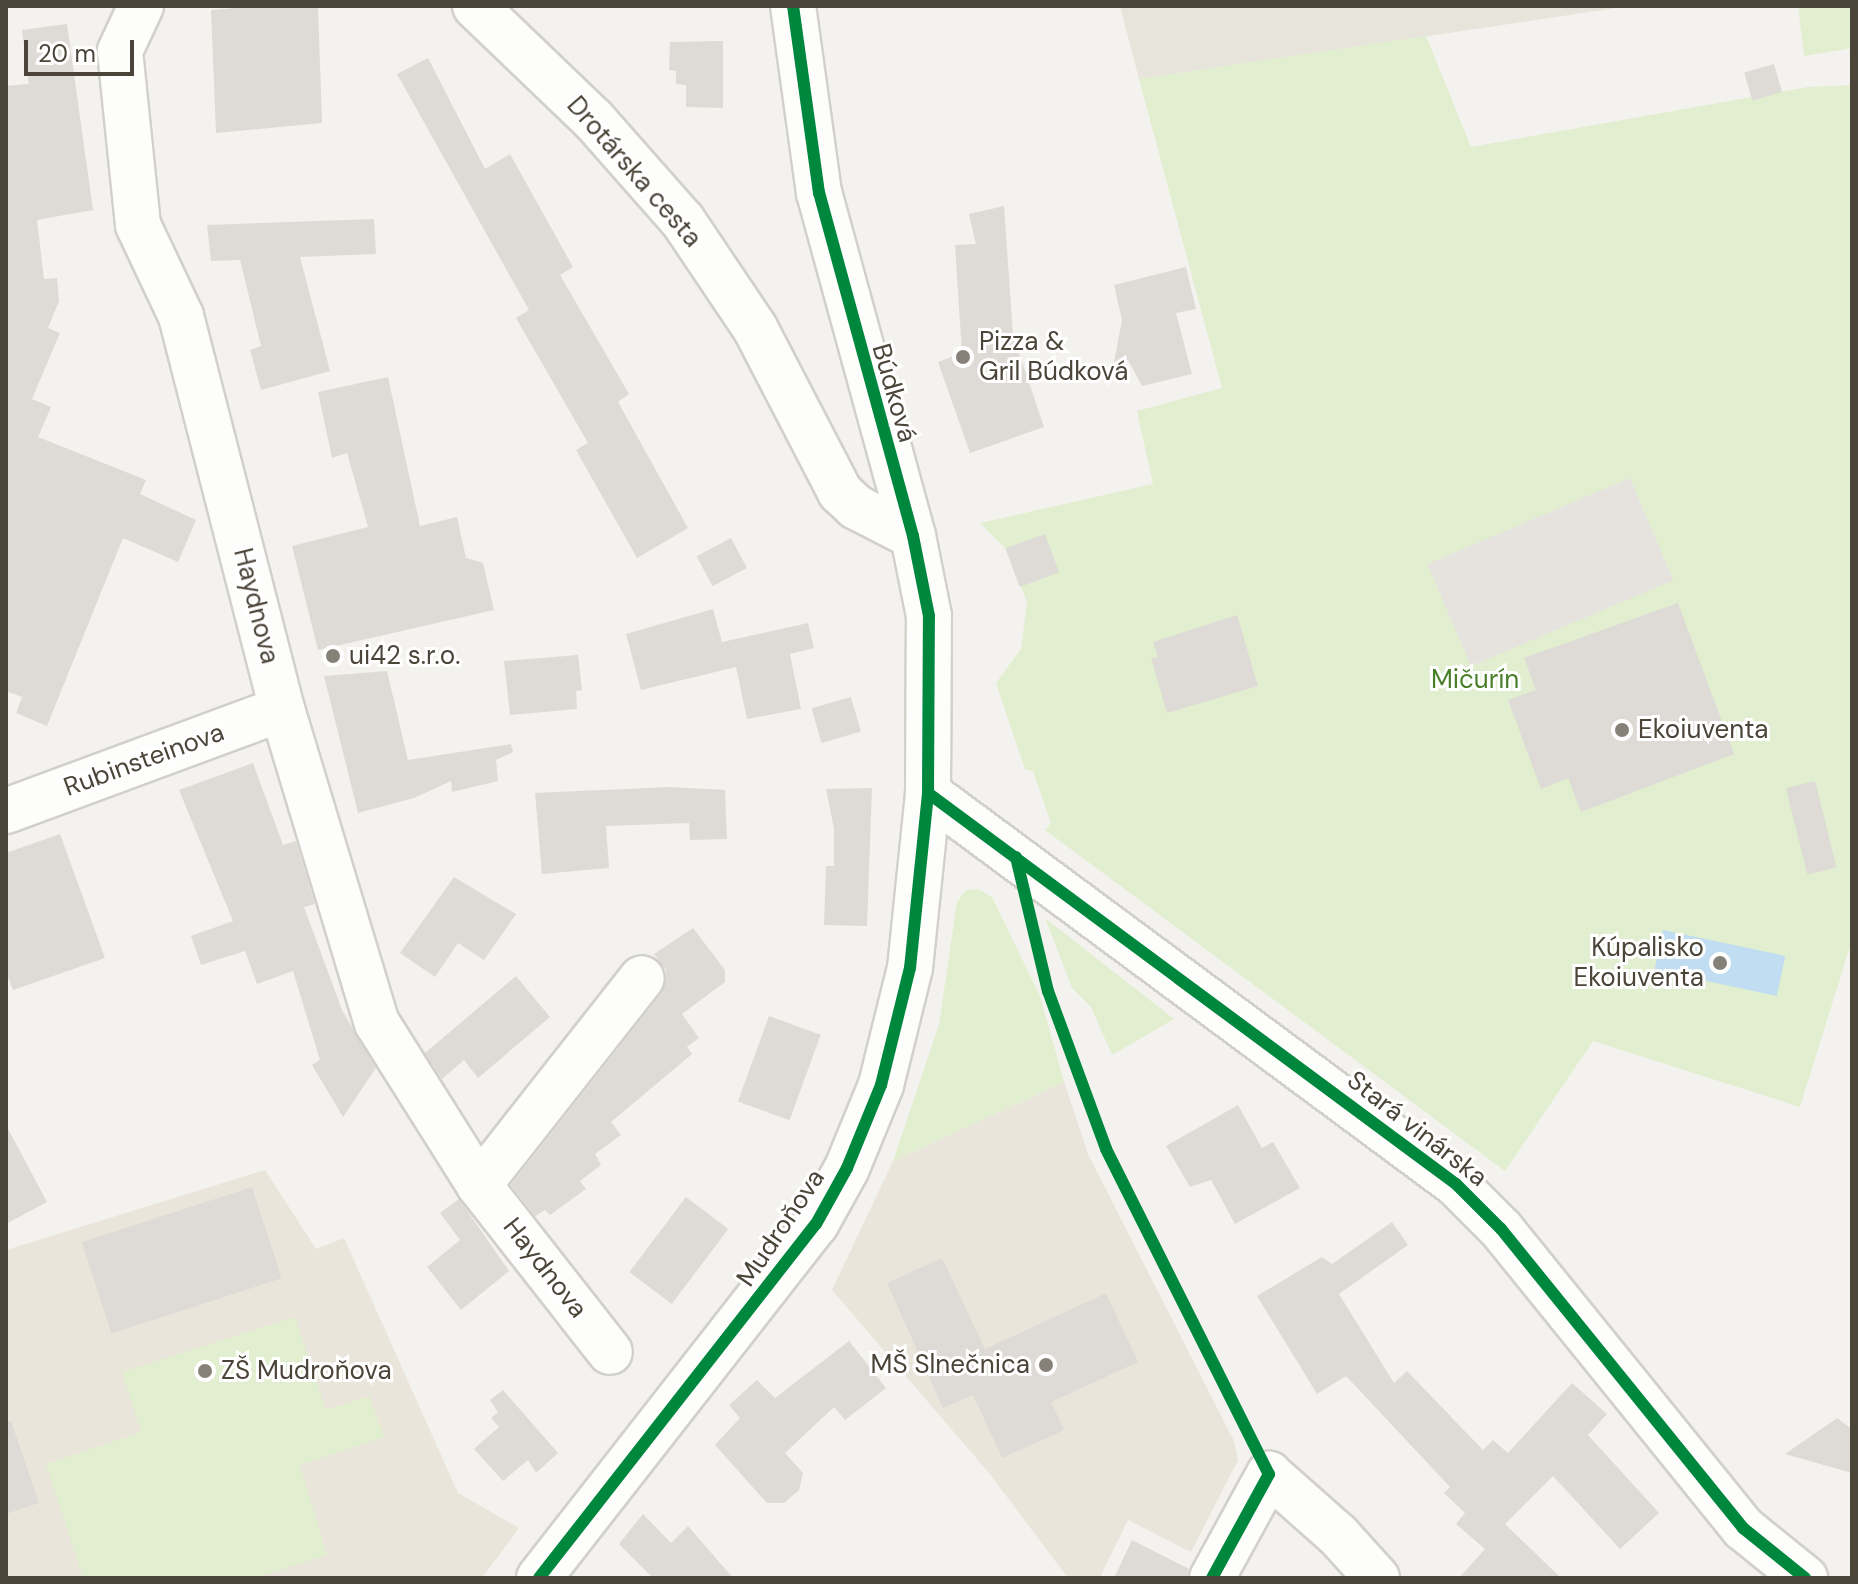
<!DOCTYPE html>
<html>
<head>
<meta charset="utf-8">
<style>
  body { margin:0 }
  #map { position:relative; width:1858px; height:1584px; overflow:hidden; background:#f4f2ee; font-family:"DM Sans",sans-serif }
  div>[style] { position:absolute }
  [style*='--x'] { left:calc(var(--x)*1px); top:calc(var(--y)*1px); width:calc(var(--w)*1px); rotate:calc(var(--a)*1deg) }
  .residential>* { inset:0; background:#e7e4dc }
  .education>* { inset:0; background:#eae5da }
  .green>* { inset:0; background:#e1eecf }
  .parking>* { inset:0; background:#e6e3df; transform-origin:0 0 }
  .water>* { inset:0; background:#c0ddf1; transform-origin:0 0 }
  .building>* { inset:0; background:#dedbd6; transform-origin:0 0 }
  .roads { filter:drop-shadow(2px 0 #d2d0cb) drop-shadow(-2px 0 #d2d0cb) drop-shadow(0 2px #d2d0cb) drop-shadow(0 -2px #d2d0cb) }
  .minor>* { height:44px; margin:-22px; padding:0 22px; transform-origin:22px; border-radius:22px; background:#fdfdfc }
  .tertiary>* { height:44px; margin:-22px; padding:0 22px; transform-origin:22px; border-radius:22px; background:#fdfdfc }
  .cycleway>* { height:12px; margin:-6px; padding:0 6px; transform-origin:6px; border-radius:6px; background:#00873e }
  .dots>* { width:22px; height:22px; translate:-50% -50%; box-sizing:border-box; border:4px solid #fff; border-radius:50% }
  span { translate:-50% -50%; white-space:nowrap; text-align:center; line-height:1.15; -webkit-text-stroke:6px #fff; paint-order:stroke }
  .street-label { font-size:26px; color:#4b4439 }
  .poi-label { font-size:26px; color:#4b4439 }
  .left { translate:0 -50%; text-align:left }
  .right { translate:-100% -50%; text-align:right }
  .park-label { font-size:26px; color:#4a7f2a }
  .frame { position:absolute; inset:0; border:8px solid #4b4439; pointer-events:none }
  .scale { position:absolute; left:24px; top:40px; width:110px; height:36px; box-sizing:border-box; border:4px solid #4b4439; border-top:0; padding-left:10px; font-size:24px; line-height:28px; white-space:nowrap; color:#4b4439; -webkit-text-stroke:6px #fff; paint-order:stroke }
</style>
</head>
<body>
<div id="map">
  <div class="residential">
    <div style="clip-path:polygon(1120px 6px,1630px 6px,1139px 79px)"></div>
  </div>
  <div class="education">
    <div style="clip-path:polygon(1064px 1082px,1088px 1154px,1234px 1441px,1238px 1460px,1191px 1552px,1128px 1520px,1101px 1575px,1105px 1578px,1068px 1578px,989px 1473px,832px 1290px,893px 1161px)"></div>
    <div style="clip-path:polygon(265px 1170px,316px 1249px,344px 1238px,458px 1493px,519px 1528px,482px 1578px,6px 1578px,6px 1250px)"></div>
  </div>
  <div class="green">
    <div style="clip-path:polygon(1798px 6px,1852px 6px,1852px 48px,1804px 56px)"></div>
    <div style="clip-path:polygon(1426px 36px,1471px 147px,1808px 87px,1852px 85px,1852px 940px,1800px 1107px,1593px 1041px,1505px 1171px,1045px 830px,1051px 823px,1033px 771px,1025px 769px,996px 683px,1021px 649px,1027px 602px,1005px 548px,980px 523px,1153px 484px,1137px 411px,1222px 388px,1139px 79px)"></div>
    <div style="clip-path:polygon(978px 889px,992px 897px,1040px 996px,1064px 1082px,893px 1161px,939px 1025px,957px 902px,966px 890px)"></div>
    <div style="clip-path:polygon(1045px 918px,1174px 1019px,1112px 1055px,1091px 1007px,1072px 988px)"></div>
    <div style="clip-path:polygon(295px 1317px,326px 1410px,369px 1396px,385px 1437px,300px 1465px,327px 1555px,255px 1578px,83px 1578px,46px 1464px,141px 1432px,122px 1372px)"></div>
  </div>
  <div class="parking">
    <div style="left:1630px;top:478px;width:111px;height:220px;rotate:67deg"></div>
  </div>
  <div class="water">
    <div style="left:1663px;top:930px;width:125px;height:41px;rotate:12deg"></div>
  </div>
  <div class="building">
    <div style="clip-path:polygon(264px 6px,318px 6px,322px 123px,216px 133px,211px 10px)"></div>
    <div style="clip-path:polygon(67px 24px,93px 210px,37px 220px,44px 279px,57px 278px,59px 301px,48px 328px,60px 333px,32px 399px,51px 407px,38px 437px,146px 480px,140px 494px,196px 520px,178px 562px,123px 538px,47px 726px,16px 713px,22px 697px,6px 691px,6px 86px,29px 84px,22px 30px)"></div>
    <div style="clip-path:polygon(723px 41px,723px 108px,686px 107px,686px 85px,676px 84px,676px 71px,669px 70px,670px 42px)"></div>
    <div style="clip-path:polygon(428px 58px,485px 169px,510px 154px,573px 267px,560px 275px,629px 394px,618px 402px,688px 528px,637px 558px,576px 450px,588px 443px,516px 318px,529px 310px,397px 74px)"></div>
    <div style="left:1774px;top:64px;width:29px;height:31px;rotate:74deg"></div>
    <div style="clip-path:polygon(1004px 206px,1013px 335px,1044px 427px,970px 453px,938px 362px,962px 353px,955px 245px,976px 244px,969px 214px)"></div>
    <div style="clip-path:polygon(374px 219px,376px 254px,300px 257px,330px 371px,261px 390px,250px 350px,261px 346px,240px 260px,211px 261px,207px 225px)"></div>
    <div style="clip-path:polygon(1186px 267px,1196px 309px,1176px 313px,1192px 374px,1142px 386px,1128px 360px,1114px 362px,1122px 320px,1114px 285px)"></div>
    <div style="clip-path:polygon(388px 377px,420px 526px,457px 517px,466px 558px,483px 563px,494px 610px,318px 650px,292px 546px,368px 527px,347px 453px,332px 458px,318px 392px)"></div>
    <div style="left:1045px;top:534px;width:41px;height:42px;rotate:70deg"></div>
    <div style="left:731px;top:538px;width:34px;height:39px;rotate:62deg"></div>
    <div style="clip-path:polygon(1678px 603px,1734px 754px,1581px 812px,1568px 778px,1541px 789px,1508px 700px,1536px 690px,1524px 658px)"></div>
    <div style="clip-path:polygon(713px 609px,722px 642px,808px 623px,814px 648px,790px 654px,801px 709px,747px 719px,736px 667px,641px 690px,626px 634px)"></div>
    <div style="clip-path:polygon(1237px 615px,1258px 686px,1167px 713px,1151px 658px,1158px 657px,1153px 642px)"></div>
    <div style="clip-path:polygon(578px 655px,582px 690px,576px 691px,577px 709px,510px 715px,504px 661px)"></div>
    <div style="clip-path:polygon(387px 671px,408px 760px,511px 744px,513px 752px,496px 760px,498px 781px,452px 792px,451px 781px,414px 798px,358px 813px,324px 676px)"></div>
    <div style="left:851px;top:697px;width:36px;height:41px;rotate:74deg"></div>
    <div style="clip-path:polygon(253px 763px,283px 845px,296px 841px,315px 904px,304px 907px,342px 1010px,376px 1068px,343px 1117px,312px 1065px,320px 1060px,293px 971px,257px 984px,245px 951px,201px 965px,191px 936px,233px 921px,179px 790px)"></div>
    <div style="left:1815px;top:781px;width:89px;height:30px;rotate:76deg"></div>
    <div style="clip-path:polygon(670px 787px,725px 790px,727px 839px,690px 840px,689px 823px,606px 826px,609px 868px,542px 874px,535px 793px)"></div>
    <div style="clip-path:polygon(872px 788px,867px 926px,824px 925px,826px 866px,834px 866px,834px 829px,826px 789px)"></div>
    <div style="clip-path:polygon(60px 834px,105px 958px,13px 990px,6px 972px,6px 853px)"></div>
    <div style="clip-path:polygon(454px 877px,516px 914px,484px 960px,458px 943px,435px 977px,400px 953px)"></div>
    <div style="clip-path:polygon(693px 928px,725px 970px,725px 982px,682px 1014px,699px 1038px,687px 1047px,692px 1054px,611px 1122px,621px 1135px,595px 1154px,601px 1165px,580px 1181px,586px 1189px,550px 1215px,545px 1210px,535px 1216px,511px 1185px,662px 993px,666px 970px,654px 954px)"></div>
    <div style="clip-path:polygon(516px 976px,550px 1017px,478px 1078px,464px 1060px,442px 1079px,425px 1053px)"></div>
    <div style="left:769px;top:1016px;width:55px;height:91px;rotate:20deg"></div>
    <div style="clip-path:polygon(1238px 1105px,1262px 1148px,1273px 1142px,1300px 1188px,1235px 1224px,1211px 1180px,1190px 1187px,1166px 1146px)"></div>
    <div style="clip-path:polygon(6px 1125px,47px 1202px,6px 1224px)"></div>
    <div style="left:252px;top:1187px;width:96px;height:179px;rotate:72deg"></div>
    <div style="left:686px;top:1197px;width:53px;height:94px;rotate:37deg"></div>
    <div style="clip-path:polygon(459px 1199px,509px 1271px,461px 1310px,427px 1267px,460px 1240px,440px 1213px)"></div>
    <div style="clip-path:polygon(1392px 1222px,1408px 1245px,1339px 1294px,1394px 1383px,1407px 1371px,1483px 1450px,1493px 1440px,1508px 1453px,1572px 1383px,1607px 1414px,1588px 1435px,1659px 1513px,1620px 1549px,1553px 1476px,1505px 1524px,1561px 1578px,1459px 1578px,1485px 1549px,1456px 1524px,1465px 1513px,1444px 1493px,1450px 1487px,1346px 1376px,1317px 1394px,1257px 1296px,1322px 1257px,1332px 1264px)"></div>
    <div style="clip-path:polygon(942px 1258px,985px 1349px,1106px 1293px,1138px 1362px,1051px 1402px,1064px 1430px,1002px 1458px,973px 1395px,943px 1408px,887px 1283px)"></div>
    <div style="clip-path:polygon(849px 1341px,886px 1388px,845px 1420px,834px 1407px,785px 1453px,803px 1473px,799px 1490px,784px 1503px,767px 1503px,715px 1445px,740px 1418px,729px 1405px,757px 1380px,775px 1398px)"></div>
    <div style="clip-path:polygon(503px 1390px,558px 1453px,536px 1473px,528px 1460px,503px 1481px,474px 1449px,499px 1427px,491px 1418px,498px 1412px,490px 1400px)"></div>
    <div style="clip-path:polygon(1837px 1418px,1852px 1429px,1852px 1473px,1785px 1454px)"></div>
    <div style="clip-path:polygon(11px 1421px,39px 1503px,6px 1514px,6px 1422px)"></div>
    <div style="clip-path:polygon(643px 1514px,671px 1543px,688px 1526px,733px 1578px,653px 1578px,619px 1544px)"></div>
    <div style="clip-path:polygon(1132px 1540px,1189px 1569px,1187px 1578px,1114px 1578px)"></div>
  </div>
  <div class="roads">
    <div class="minor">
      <div style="--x:141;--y:6;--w:50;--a:115"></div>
      <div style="--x:120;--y:51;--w:175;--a:84.1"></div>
      <div style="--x:138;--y:225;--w:101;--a:64.7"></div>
      <div style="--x:181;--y:316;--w:406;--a:75.6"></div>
      <div style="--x:282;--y:709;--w:328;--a:73.2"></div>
      <div style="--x:377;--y:1023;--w:191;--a:57.8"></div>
      <div style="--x:479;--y:1185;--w:263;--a:-51.8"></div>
      <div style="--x:475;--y:6;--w:163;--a:43.8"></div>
      <div style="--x:593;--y:119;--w:136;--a:48.6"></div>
      <div style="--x:683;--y:221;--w:129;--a:56.1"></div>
      <div style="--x:755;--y:328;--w:185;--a:62.6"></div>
      <div style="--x:840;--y:492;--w:22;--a:43"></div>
      <div style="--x:856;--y:507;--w:64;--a:27"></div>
      <div style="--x:928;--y:793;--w:657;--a:36.52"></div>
      <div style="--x:1456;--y:1184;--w:64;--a:45"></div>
      <div style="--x:1501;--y:1229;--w:385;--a:51"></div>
      <div style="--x:1743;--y:1528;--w:80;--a:38.9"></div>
      <div style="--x:6;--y:811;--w:294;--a:-20.3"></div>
      <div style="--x:479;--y:1185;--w:212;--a:51.9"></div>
      <div style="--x:1212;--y:1578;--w:119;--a:-61.3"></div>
      <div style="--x:1269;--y:1474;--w:92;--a:41.5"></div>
      <div style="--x:1338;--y:1535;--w:58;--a:47.8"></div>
    </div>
    <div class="tertiary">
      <div style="--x:539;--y:1578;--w:449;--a:-52"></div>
      <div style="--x:816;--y:1224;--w:64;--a:-61"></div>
      <div style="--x:847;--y:1168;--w:90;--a:-67.7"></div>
      <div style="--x:881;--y:1085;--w:121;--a:-76.1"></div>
      <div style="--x:910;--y:968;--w:176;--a:-84.1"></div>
      <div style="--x:928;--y:793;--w:177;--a:-89.7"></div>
      <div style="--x:929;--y:616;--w:82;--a:-101.3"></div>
      <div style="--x:913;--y:536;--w:356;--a:-105.3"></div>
      <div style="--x:819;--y:193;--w:189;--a:-97.9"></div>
    </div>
  </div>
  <div class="cycleway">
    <div style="--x:928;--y:793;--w:657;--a:36.52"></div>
    <div style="--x:1456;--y:1184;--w:64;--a:45"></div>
    <div style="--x:1501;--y:1229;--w:385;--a:51"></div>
    <div style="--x:1743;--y:1528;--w:80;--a:38.9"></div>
    <div style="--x:1016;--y:857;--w:138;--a:76.6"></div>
    <div style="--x:1048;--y:991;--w:168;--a:69.8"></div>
    <div style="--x:1106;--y:1149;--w:364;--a:63.4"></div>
    <div style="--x:1269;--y:1474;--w:119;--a:118.7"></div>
    <div style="--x:539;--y:1578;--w:449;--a:-52"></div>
    <div style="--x:816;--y:1224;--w:64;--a:-61"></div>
    <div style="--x:847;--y:1168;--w:90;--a:-67.7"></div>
    <div style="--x:881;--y:1085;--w:121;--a:-76.1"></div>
    <div style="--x:910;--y:968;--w:176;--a:-84.1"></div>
    <div style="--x:928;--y:793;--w:177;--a:-89.7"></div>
    <div style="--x:929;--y:616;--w:82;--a:-101.3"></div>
    <div style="--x:913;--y:536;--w:356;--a:-105.3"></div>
    <div style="--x:819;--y:193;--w:189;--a:-97.9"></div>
  </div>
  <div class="dots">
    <div style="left:963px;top:357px;background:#868178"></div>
    <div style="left:333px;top:656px;background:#868178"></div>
    <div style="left:1622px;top:730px;background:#868178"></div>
    <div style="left:1720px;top:963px;background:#868178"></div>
    <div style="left:1046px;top:1365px;background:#868178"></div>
    <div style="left:205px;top:1371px;background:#868178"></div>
  </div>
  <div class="street-label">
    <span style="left:634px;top:172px;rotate:49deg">Drotárska cesta</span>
    <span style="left:894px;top:393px;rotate:74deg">Búdková</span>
    <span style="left:256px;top:606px;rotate:76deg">Haydnova</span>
    <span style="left:144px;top:760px;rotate:-20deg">Rubinsteinova</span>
    <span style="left:1417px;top:1129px;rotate:38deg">Stará vinárska</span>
    <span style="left:781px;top:1228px;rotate:-56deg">Mudroňova</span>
    <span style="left:545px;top:1268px;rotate:52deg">Haydnova</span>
  </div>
  <div class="poi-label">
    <span class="left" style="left:979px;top:357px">Pizza &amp;<br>Gril Búdková</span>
    <span class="left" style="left:349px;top:656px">ui42 s.r.o.</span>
    <span class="left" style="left:1638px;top:730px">Ekoiuventa</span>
    <span class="right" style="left:1704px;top:963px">Kúpalisko<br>Ekoiuventa</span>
    <span class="right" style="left:1030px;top:1365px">MŠ Slnečnica</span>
    <span class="left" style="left:221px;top:1371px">ZŠ Mudroňova</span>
  </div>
  <div class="park-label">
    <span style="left:1475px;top:680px">Mičurín</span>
  </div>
  <div class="frame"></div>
  <div class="scale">20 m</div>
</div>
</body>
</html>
